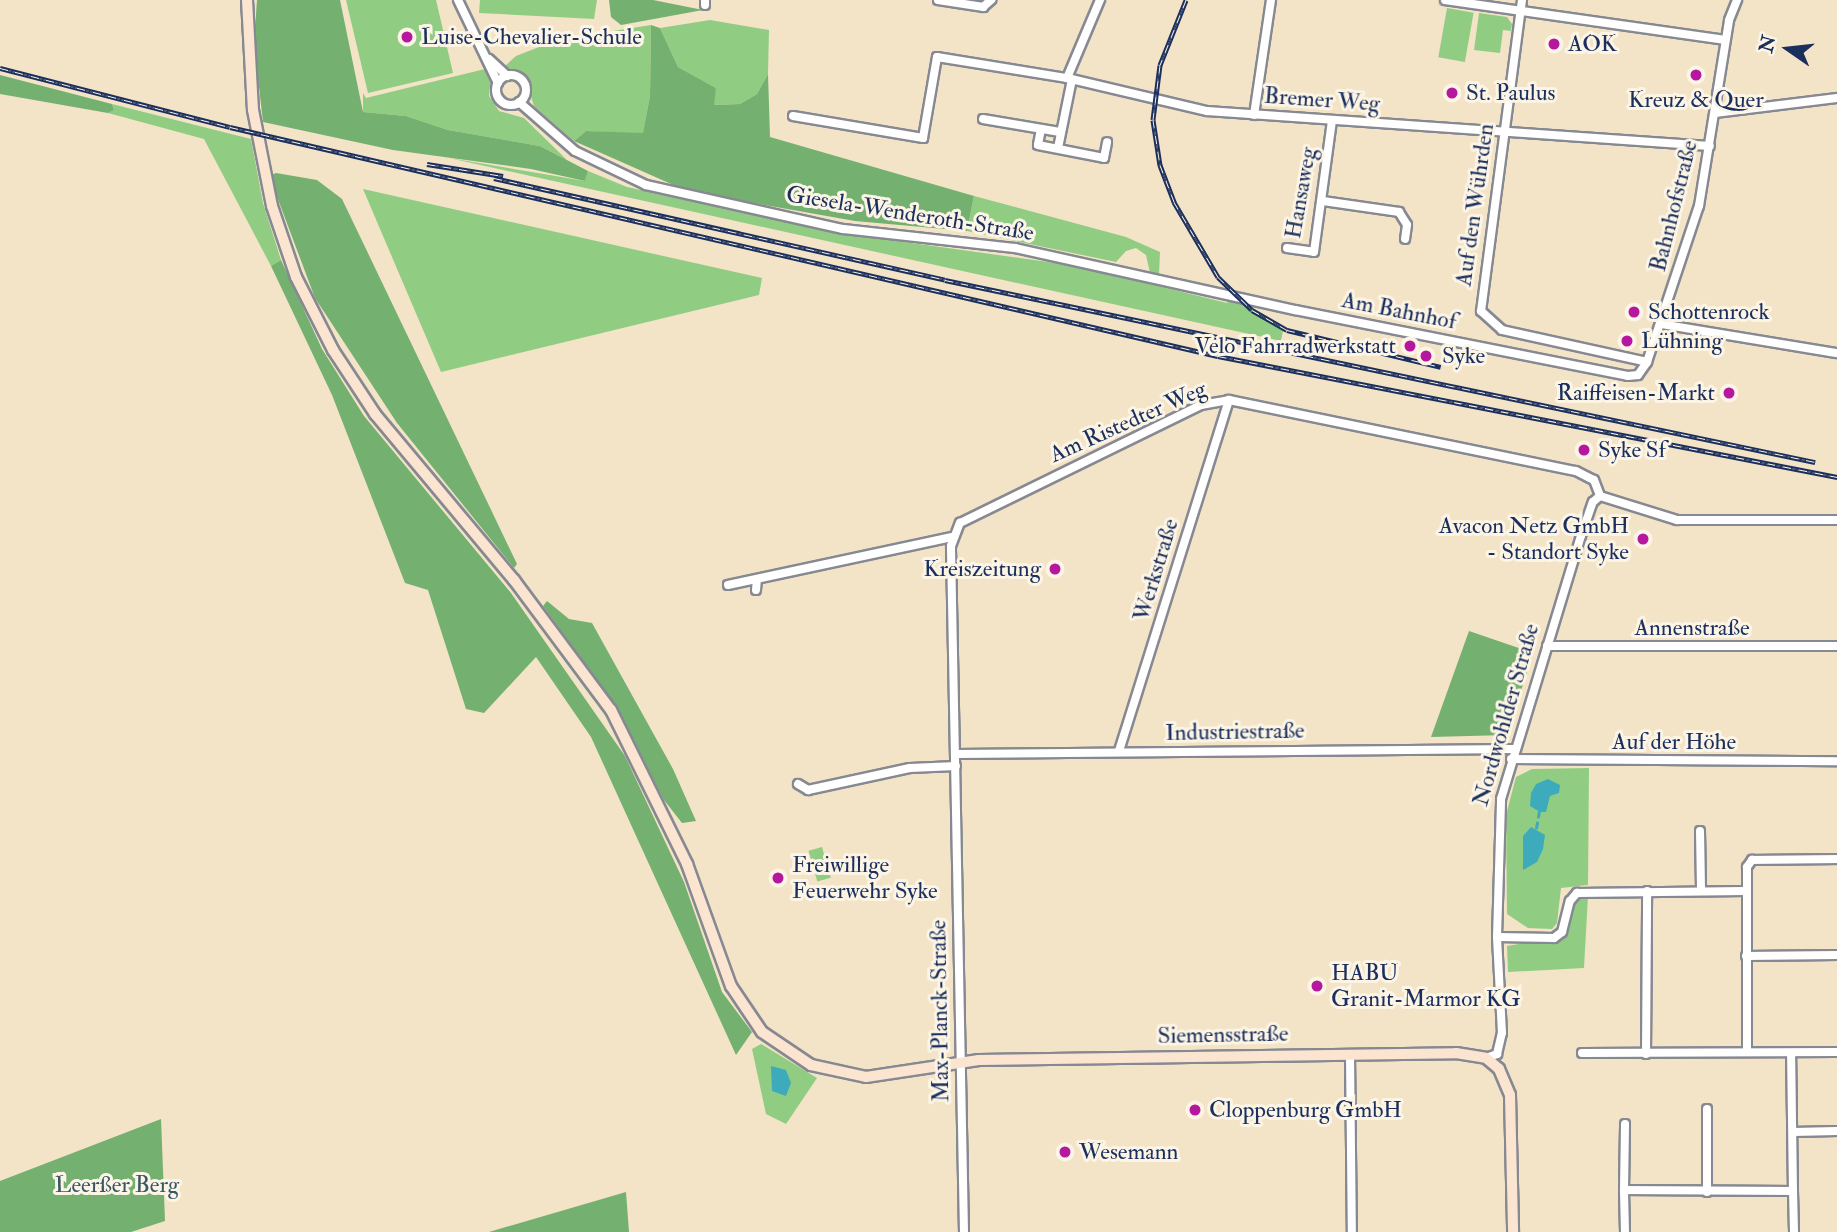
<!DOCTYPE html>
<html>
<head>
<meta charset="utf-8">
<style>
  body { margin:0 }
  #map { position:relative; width:1837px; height:1232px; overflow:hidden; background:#f3e3c7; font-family:"IM FELL Double Pica",serif }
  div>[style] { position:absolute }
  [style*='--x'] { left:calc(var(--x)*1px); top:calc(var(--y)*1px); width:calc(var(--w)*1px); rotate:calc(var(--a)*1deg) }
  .green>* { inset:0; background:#90cd82; transform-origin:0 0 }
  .forest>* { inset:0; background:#74b070 }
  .water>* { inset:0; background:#3dabbb }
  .stream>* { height:2.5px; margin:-1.25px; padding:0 1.25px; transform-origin:1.25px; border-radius:1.25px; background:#3dabbb }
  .roads { filter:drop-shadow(2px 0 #878992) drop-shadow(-2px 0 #878992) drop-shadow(0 2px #878992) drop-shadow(0 -2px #878992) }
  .minor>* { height:8px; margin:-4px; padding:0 4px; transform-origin:4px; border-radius:4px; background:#fff }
  .minor>.ring { margin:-4px; padding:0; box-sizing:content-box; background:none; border:8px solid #fff; border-radius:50% }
  .secondary>* { height:10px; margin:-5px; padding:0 5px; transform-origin:5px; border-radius:5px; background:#fce5d0 }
  .rail>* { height:5px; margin-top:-2.5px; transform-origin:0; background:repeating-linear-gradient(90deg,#fcf5e5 0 8px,#1b2f5e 0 16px); box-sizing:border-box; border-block:2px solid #1b2f5e }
  .dots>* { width:19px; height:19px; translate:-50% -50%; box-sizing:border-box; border:4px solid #fcf5e5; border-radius:50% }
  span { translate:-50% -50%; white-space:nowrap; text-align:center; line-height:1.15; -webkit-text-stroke:6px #fcf5e5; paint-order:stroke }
  .poi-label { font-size:23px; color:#1b2f5e }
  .left { translate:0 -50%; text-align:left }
  .right { translate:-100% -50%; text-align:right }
  .street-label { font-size:23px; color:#1b2f5e }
  .park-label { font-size:23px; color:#385667 }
  .north { position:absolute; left:1753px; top:14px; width:70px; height:70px; -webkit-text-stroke:5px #fcf5e5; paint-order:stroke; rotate:284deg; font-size:19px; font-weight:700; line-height:28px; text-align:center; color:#1b2f5e }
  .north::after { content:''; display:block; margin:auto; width:24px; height:32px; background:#1b2f5e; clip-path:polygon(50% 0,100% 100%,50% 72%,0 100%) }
</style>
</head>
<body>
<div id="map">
  <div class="green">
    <div style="clip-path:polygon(346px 0,436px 0,453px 73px,368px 93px)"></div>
    <div style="clip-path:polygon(480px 0,597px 0,594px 19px,479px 13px)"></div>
    <div style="left:1447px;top:8px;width:27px;height:50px;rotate:10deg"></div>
    <div style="clip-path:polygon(1479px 13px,1507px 17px,1512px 24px,1511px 31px,1503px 30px,1500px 53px,1474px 50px)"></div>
    <div style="clip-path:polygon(710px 20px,769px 30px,768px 74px,757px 94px,740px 104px,713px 105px,716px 88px,678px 67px,660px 28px)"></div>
    <div style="clip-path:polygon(651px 25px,650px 96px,643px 134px,586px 131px,574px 141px,534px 106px,524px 75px,504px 67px,516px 56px,557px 40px)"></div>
    <div style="clip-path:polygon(485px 69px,491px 79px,489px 96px,499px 111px,524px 118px,567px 160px,540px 146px,448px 130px,406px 116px,363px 112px,363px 93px,366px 98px)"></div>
    <div style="clip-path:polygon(112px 104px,251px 139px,263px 203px,281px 260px,271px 266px,204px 139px,108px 113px,114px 110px)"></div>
    <div style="clip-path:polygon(449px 158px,585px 181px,588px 171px,627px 187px,840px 233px,1077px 266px,1227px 303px,1233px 296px,1283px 331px,1281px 341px)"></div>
    <div style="clip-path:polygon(363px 189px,762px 278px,759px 295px,441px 372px)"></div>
    <div style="clip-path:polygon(974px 196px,1126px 237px,1160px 252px,1159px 275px,1150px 273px,1146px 255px,1136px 248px,1126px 251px,1116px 262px,967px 231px)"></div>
    <div style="clip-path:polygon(1589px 768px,1588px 885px,1561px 888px,1557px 923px,1552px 929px,1528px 928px,1507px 914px,1506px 815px,1516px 777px,1532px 769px)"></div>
    <div style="left:822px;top:847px;width:32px;height:14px;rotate:74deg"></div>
    <div style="clip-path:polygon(1588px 896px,1584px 968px,1508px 972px,1507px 946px,1566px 936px,1576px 898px)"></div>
    <div style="clip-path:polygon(761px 1044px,817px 1078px,786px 1124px,766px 1114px,752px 1049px)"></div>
  </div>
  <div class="forest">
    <div style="clip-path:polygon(257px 0,340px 0,363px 112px,406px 116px,448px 130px,540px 146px,588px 171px,585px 181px,531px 169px,393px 150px,263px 122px,254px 43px)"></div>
    <div style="clip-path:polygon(609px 0,653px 0,703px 10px,621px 25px,611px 17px)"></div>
    <div style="clip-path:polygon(651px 25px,660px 28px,678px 67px,716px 88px,714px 105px,740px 104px,757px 94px,768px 74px,770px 137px,974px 196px,967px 231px,855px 221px,687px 191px,574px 141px,586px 131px,643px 133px,650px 96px)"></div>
    <div style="clip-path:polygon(0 75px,112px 104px,114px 110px,108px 113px,0 94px)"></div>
    <div style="clip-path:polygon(276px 173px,317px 180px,342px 199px,517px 564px,514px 568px,397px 423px,315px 298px,273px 186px,271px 175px)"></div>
    <div style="clip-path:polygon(281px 260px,322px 349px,364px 416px,511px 593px,625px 756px,684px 882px,722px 992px,752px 1032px,736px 1055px,591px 737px,536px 657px,484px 713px,466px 709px,428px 590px,405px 583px,332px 395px,271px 266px)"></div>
    <div style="clip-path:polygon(547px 601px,569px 619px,592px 623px,673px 769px,696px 821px,682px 823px,664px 800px,613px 702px,543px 606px)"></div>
    <div style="clip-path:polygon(1469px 631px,1533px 653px,1507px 735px,1431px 737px)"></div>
    <div style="clip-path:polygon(161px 1119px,165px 1221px,131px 1232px,0 1232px,0 1181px)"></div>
    <div style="clip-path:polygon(626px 1192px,629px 1232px,489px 1232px)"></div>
  </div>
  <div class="water">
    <div style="clip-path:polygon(1548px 779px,1560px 785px,1559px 793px,1550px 796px,1546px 812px,1540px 812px,1530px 806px,1531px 793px,1536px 784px)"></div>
    <div style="clip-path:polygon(1531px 827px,1545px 835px,1543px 849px,1537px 862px,1523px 870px,1523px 836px)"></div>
    <div style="clip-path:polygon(771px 1066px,786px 1070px,791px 1083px,786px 1096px,772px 1091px)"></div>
  </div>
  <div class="stream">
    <div style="--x:1538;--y:817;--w:6;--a:-81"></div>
    <div style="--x:1536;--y:828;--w:5;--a:-79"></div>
  </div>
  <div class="roads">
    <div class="minor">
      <div style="--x:458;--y:0;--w:92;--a:64.3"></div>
      <div style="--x:938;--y:0;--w:46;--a:8.8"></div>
      <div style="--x:983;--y:7;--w:11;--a:-41"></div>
      <div style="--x:1445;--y:0;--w:283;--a:8.1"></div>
      <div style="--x:1522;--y:0;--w:314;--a:97.5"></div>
      <div style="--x:1481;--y:311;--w:28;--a:42"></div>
      <div style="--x:1502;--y:330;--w:148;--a:12.4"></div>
      <div style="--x:705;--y:5;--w:5;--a:-90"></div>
      <div style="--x:489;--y:59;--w:25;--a:43"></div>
      <div class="ring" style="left:496px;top:75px;width:22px;height:22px"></div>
      <div style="--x:1067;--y:78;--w:85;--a:-67.1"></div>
      <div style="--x:519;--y:102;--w:74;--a:41.2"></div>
      <div style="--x:575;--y:151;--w:79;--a:25.6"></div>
      <div style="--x:646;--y:185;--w:202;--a:12.6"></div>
      <div style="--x:843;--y:229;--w:173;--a:6.3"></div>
      <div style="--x:1015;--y:248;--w:287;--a:12.5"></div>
      <div style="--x:1295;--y:310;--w:339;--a:11.2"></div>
      <div style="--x:1628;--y:376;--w:10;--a:-6"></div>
      <div style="--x:1638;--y:375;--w:16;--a:-55"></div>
      <div style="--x:1647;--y:362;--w:164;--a:-71.6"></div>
      <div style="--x:1699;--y:206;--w:188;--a:-80.8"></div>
      <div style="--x:1729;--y:20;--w:22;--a:-68"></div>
      <div style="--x:1715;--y:113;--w:123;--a:-7"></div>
      <div style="--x:1254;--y:115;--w:116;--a:-81.6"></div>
      <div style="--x:793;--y:116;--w:132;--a:9.6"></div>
      <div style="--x:923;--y:138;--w:82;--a:-80.2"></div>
      <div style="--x:937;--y:57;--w:132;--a:9.2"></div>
      <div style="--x:1067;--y:78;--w:144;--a:13.3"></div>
      <div style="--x:1207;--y:111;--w:504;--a:3.98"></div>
      <div style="--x:983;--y:119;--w:78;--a:9.6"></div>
      <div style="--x:1041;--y:129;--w:16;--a:101"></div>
      <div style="--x:1038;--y:145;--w:67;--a:11.1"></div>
      <div style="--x:1104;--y:158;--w:16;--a:-79"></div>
      <div style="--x:1058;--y:148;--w:70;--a:-78.5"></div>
      <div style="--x:1323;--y:201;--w:77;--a:8.2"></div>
      <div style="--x:1399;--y:212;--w:15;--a:58"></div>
      <div style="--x:1407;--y:225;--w:14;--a:98"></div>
      <div style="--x:1287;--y:248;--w:27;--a:8"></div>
      <div style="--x:1314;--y:252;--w:133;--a:-82.2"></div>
      <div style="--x:1661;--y:324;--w:178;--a:9.4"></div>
      <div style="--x:1600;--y:496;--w:81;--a:17.3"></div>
      <div style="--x:1677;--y:520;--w:160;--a:0"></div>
      <div style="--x:728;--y:585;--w:229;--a:-12.1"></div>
      <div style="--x:756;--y:590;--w:11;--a:-85"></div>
      <div style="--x:1547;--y:646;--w:290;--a:0"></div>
      <div style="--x:1119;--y:751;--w:368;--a:-72.6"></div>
      <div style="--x:956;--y:754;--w:558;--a:-0.51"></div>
      <div style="--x:1511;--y:759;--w:326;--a:0.4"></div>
      <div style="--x:798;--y:784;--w:12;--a:31"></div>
      <div style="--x:808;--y:790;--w:104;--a:-12.2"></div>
      <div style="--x:910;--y:768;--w:46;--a:-2.5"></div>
      <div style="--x:1700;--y:831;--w:60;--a:89"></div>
      <div style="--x:1497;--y:937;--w:57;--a:1"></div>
      <div style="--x:1554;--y:938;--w:10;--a:-37"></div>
      <div style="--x:1562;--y:932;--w:32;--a:-76"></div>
      <div style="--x:1570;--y:901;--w:11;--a:-49"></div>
      <div style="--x:1577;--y:893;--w:169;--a:-0.7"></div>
      <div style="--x:1746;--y:956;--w:91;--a:-0.6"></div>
      <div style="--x:1747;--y:1052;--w:185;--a:-90"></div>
      <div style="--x:1747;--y:867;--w:9;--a:-54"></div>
      <div style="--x:1752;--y:860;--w:85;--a:-0.7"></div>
      <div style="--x:1582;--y:1053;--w:255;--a:-0.2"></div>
      <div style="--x:1350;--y:1054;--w:178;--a:89.4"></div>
      <div style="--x:1646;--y:1054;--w:163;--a:-89.6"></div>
      <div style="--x:1486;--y:1058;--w:12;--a:-20"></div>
      <div style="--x:1497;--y:1054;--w:22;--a:-77"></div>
      <div style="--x:1502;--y:1033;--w:96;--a:-93"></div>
      <div style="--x:1497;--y:937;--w:138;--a:-88.3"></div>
      <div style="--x:1501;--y:799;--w:275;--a:-73.1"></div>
      <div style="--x:1581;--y:536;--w:36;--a:-71"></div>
      <div style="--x:1593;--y:502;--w:9;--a:-41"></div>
      <div style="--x:1707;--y:1109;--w:83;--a:90"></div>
      <div style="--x:1793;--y:1132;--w:44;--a:-1.3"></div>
      <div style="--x:1624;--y:1190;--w:66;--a:-89.1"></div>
      <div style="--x:1793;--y:1191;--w:41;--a:88.6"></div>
      <div style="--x:964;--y:1232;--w:686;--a:-91.09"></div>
      <div style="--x:951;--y:546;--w:25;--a:-69"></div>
      <div style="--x:960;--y:523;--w:268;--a:-26.1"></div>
      <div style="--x:1201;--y:405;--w:28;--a:-10"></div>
      <div style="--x:1229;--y:400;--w:354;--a:11.6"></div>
      <div style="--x:1576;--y:471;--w:20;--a:27"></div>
      <div style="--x:1594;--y:480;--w:17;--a:69"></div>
      <div style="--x:1625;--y:1232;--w:42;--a:-91.4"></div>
      <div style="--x:1624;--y:1190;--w:169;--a:0.3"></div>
      <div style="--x:1793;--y:1191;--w:138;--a:-90.8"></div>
    </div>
    <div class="secondary">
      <div style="--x:247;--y:0;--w:110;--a:86.9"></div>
      <div style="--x:253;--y:110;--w:98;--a:78.8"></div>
      <div style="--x:272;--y:206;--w:75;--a:71.3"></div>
      <div style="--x:296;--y:277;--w:82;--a:63.1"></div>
      <div style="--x:333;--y:350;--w:77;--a:56.7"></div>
      <div style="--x:375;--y:414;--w:217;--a:50.1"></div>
      <div style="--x:514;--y:580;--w:162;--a:53.3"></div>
      <div style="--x:611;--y:710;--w:172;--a:63.7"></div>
      <div style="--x:687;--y:864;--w:130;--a:70.2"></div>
      <div style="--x:731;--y:986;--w:55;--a:56"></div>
      <div style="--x:762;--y:1032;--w:59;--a:34"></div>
      <div style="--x:811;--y:1065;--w:56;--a:12.3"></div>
      <div style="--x:866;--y:1077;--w:114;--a:-8.6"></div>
      <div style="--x:979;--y:1060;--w:477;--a:-0.8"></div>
      <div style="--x:1456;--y:1053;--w:30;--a:9"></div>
      <div style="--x:1486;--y:1058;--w:17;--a:40"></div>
      <div style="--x:1499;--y:1069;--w:28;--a:67"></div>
      <div style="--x:1510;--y:1095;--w:137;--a:88.7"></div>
    </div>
  </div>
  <div class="rail">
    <div style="--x:1186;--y:0;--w:70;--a:111.8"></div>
    <div style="--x:1160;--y:65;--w:55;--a:97.3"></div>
    <div style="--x:1153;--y:120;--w:46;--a:81.2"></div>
    <div style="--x:1160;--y:165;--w:40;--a:69"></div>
    <div style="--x:1174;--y:202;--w:87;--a:59.6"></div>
    <div style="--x:1218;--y:277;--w:47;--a:44.1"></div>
    <div style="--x:1252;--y:310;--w:40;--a:29.7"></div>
    <div style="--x:1287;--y:330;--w:158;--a:13.5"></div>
    <div style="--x:0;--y:68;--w:237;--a:14.4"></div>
    <div style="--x:230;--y:127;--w:1014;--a:13.05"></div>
    <div style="--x:1218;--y:356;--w:631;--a:11.06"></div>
    <div style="--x:427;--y:164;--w:77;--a:9"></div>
    <div style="--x:494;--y:178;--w:462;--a:12.7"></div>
    <div style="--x:945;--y:280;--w:889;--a:11.82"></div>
  </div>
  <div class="dots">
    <div style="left:407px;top:37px;background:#b5179e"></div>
    <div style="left:1554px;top:44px;background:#b5179e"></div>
    <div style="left:1696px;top:75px;background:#b5179e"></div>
    <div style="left:1452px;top:93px;background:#b5179e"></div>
    <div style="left:1634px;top:312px;background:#b5179e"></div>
    <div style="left:1627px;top:341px;background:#b5179e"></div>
    <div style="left:1410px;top:346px;background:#b5179e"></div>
    <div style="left:1426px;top:356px;background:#b5179e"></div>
    <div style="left:1729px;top:393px;background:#b5179e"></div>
    <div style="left:1584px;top:450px;background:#b5179e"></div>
    <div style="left:1643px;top:539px;background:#b5179e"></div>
    <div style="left:1055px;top:569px;background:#b5179e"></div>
    <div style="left:778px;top:878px;background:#b5179e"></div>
    <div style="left:1317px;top:986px;background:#b5179e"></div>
    <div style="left:1195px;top:1110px;background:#b5179e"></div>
    <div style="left:1065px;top:1152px;background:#b5179e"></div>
  </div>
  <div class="poi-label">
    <span class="left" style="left:421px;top:37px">Luise-Chevalier-Schule</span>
    <span class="left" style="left:1568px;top:44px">AOK</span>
    <span class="left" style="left:1466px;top:93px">St. Paulus</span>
    <span style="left:1696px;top:100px">Kreuz &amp; Quer</span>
    <span class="left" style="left:1648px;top:312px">Schottenrock</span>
    <span class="left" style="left:1641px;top:341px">Lühning</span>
    <span class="right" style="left:1396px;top:346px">Velo Fahrradwerkstatt</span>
    <span class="left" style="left:1442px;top:356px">Syke</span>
    <span class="right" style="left:1715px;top:393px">Raiffeisen-Markt</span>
    <span class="left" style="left:1598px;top:450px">Syke Sf</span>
    <span class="right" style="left:1629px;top:539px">Avacon Netz GmbH<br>- Standort Syke</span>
    <span class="right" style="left:1041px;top:569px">Kreiszeitung</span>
    <span class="left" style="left:792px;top:878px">Freiwillige<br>Feuerwehr Syke</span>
    <span class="left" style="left:1331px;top:986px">HABU<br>Granit-Marmor KG</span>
    <span class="left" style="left:1209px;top:1110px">Cloppenburg GmbH</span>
    <span class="left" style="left:1079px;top:1152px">Wesemann</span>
  </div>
  <div class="street-label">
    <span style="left:1322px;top:100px;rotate:4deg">Bremer Weg</span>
    <span style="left:1301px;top:193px;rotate:-80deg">Hansaweg</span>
    <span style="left:1475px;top:205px;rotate:-82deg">Auf den Wührden</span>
    <span style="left:1674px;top:206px;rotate:-76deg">Bahnhofstraße</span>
    <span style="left:910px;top:214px;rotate:9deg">Giesela-Wenderoth-Straße</span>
    <span style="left:1399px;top:311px;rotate:11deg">Am Bahnhof</span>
    <span style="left:1128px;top:422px;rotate:-24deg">Am Ristedter Weg</span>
    <span style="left:1156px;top:570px;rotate:-73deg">Werkstraße</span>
    <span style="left:1692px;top:628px">Annenstraße</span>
    <span style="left:1506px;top:715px;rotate:-74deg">Nordwohlder Straße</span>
    <span style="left:1235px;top:732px;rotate:-1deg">Industriestraße</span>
    <span style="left:1674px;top:742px">Auf der Höhe</span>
    <span style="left:940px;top:1011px;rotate:-91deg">Max-Planck-Straße</span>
    <span style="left:1223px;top:1035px;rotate:-1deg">Siemensstraße</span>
  </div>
  <div class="park-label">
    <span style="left:117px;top:1185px">Leerßer Berg</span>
  </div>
  <div class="north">N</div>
</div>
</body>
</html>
